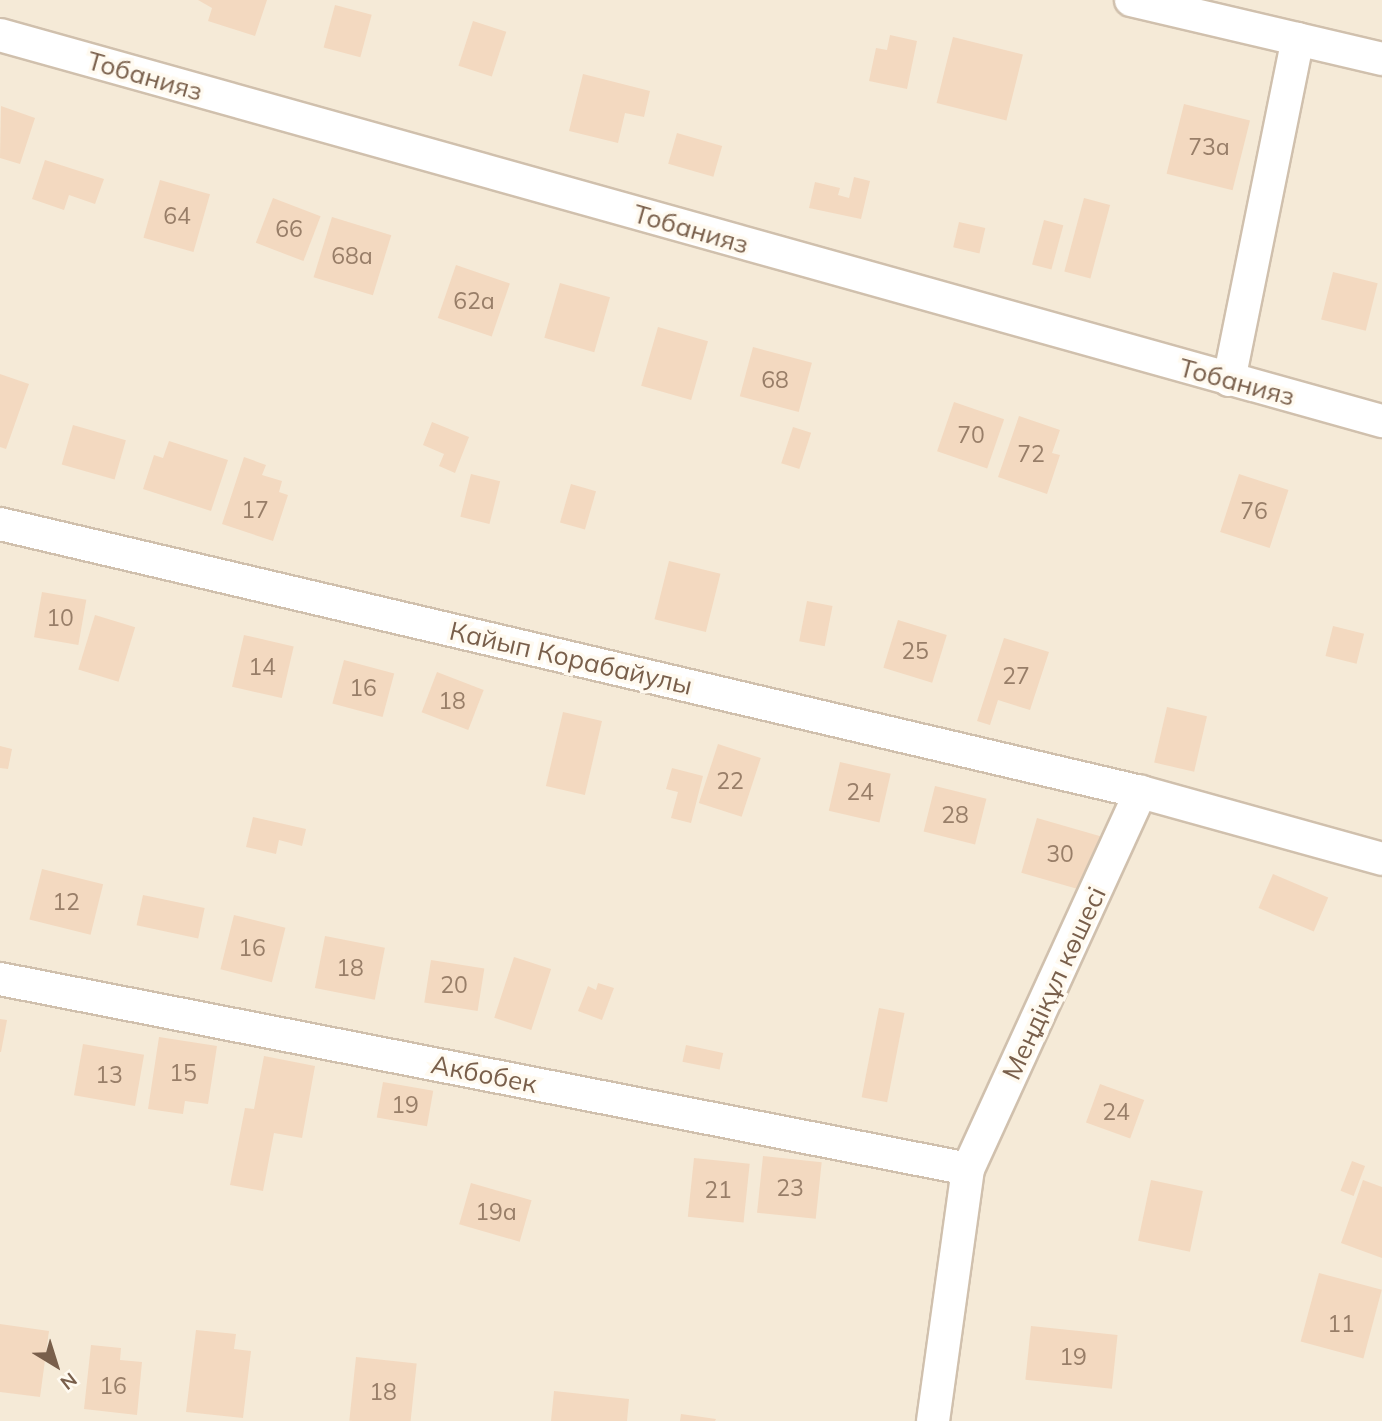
<!DOCTYPE html>
<html>
<head>
<meta charset="utf-8">
<style>
  body { margin:0 }
  #map { position:relative; width:1382px; height:1421px; overflow:hidden; background:#fdf7e9; font-family:Mulish,sans-serif }
  div>[style] { position:absolute }
  [style*='--x'] { left:calc(var(--x)*1px); top:calc(var(--y)*1px); width:calc(var(--w)*1px); rotate:calc(var(--a)*1deg) }
  .residential>* { inset:0; background:#f5ead7; transform-origin:0 0 }
  .building>* { inset:0; background:#f3d9c0; transform-origin:0 0 }
  .roads { filter:drop-shadow(2px 0 #d0c0ad) drop-shadow(-2px 0 #d0c0ad) drop-shadow(0 2px #d0c0ad) drop-shadow(0 -2px #d0c0ad) }
  .minor>* { height:32px; margin:-16px; padding:0 16px; transform-origin:16px; border-radius:16px; background:#fff }
  span { translate:-50% -50%; white-space:nowrap; text-align:center; line-height:1.15; -webkit-text-stroke:7px #fffaf0; paint-order:stroke }
  .number-label { font-size:23px; color:#987e68 }
  .number-label span { -webkit-text-stroke-width:0 }
  .street-label { font-size:26px; color:#795f4b }
  .north { position:absolute; left:21px; top:1330px; width:70px; height:70px; -webkit-text-stroke:5px #fffaf0; paint-order:stroke; rotate:142deg; font-size:19px; font-weight:700; line-height:28px; text-align:center; color:#795f4b }
  .north::after { content:''; display:block; margin:auto; width:24px; height:32px; background:#795f4b; clip-path:polygon(50% 0,100% 100%,50% 72%,0 100%) }
</style>
</head>
<body>
<div id="map">
  <div class="residential">
    <div style="left:0;top:0;width:1382px;height:1421px"></div>
  </div>
  <div class="building">
    <div style="clip-path:polygon(198px 0,267px 0,255px 36px,208px 21px,212px 8px)"></div>
    <div style="left:335px;top:5px;width:38px;height:44px;rotate:15deg"></div>
    <div style="left:473px;top:21px;width:35px;height:47px;rotate:18deg"></div>
    <div style="clip-path:polygon(890px 35px,917px 41px,907px 89px,869px 81px,876px 48px,887px 50px)"></div>
    <div style="left:953px;top:37px;width:72px;height:68px;rotate:14deg"></div>
    <div style="clip-path:polygon(583px 74px,650px 91px,644px 117px,625px 113px,618px 143px,569px 131px)"></div>
    <div style="left:1184px;top:104px;width:68px;height:72px;rotate:14deg"></div>
    <div style="clip-path:polygon(1px 106px,35px 118px,20px 164px,0 158px)"></div>
    <div style="left:677px;top:133px;width:47px;height:32px;rotate:16deg"></div>
    <div style="clip-path:polygon(45px 160px,104px 179px,95px 204px,69px 195px,64px 210px,32px 199px)"></div>
    <div style="clip-path:polygon(854px 177px,870px 181px,861px 219px,809px 208px,815px 182px,840px 188px,838px 195px,849px 198px)"></div>
    <div style="left:160px;top:180px;width:52px;height:60px;rotate:16deg"></div>
    <div style="left:273px;top:198px;width:51px;height:48px;rotate:21deg"></div>
    <div style="left:1084px;top:198px;width:27px;height:76px;rotate:15deg"></div>
    <div style="left:332px;top:217px;width:62px;height:63px;rotate:17deg"></div>
    <div style="left:1044px;top:220px;width:20px;height:46px;rotate:15deg"></div>
    <div style="left:959px;top:222px;width:27px;height:26px;rotate:13deg"></div>
    <div style="left:456px;top:265px;width:57px;height:56px;rotate:19deg"></div>
    <div style="left:1333px;top:272px;width:46px;height:49px;rotate:14deg"></div>
    <div style="left:560px;top:283px;width:52px;height:57px;rotate:16deg"></div>
    <div style="left:658px;top:327px;width:52px;height:61px;rotate:16deg"></div>
    <div style="left:753px;top:347px;width:61px;height:51px;rotate:15deg"></div>
    <div style="clip-path:polygon(0 374px,29px 384px,6px 449px,0 447px)"></div>
    <div style="left:954px;top:402px;width:53px;height:52px;rotate:19deg"></div>
    <div style="clip-path:polygon(1019px 416px,1060px 430px,1052px 453px,1060px 455px,1047px 494px,998px 477px)"></div>
    <div style="clip-path:polygon(432px 422px,469px 437px,455px 473px,439px 466px,444px 454px,423px 445px)"></div>
    <div style="left:73px;top:425px;width:55px;height:41px;rotate:16deg"></div>
    <div style="left:793px;top:427px;width:19px;height:38px;rotate:18deg"></div>
    <div style="clip-path:polygon(169px 441px,228px 460px,211px 511px,143px 489px,154px 455px,163px 458px)"></div>
    <div style="clip-path:polygon(244px 457px,266px 465px,262px 475px,282px 481px,279px 492px,288px 495px,273px 541px,222px 524px)"></div>
    <div style="left:471px;top:474px;width:30px;height:44px;rotate:14deg"></div>
    <div style="left:1239px;top:474px;width:52px;height:61px;rotate:18deg"></div>
    <div style="left:571px;top:484px;width:26px;height:40px;rotate:16deg"></div>
    <div style="left:669px;top:561px;width:53px;height:60px;rotate:14deg"></div>
    <div style="left:42px;top:592px;width:45px;height:46px;rotate:10deg"></div>
    <div style="left:807px;top:601px;width:26px;height:41px;rotate:11deg"></div>
    <div style="left:95px;top:615px;width:42px;height:57px;rotate:17deg"></div>
    <div style="left:898px;top:620px;width:51px;height:50px;rotate:17deg"></div>
    <div style="left:1333px;top:626px;width:32px;height:31px;rotate:14deg"></div>
    <div style="left:244px;top:635px;width:51px;height:53px;rotate:13deg"></div>
    <div style="clip-path:polygon(1004px 638px,1049px 652px,1030px 710px,998px 700px,990px 725px,977px 721px)"></div>
    <div style="left:344px;top:660px;width:52px;height:45px;rotate:15deg"></div>
    <div style="left:437px;top:672px;width:50px;height:43px;rotate:21deg"></div>
    <div style="left:1167px;top:707px;width:41px;height:57px;rotate:13deg"></div>
    <div style="left:563px;top:712px;width:40px;height:76px;rotate:13deg"></div>
    <div style="left:718px;top:744px;width:45px;height:62px;rotate:18deg"></div>
    <div style="clip-path:polygon(0 746px,12px 749px,8px 769px,0 768px)"></div>
    <div style="left:840px;top:762px;width:52px;height:50px;rotate:13deg"></div>
    <div style="clip-path:polygon(672px 768px,703px 776px,691px 823px,671px 818px,678px 792px,666px 789px)"></div>
    <div style="left:935px;top:786px;width:53px;height:47px;rotate:14deg"></div>
    <div style="clip-path:polygon(253px 817px,306px 829px,302px 846px,279px 840px,276px 854px,246px 847px)"></div>
    <div style="left:1037px;top:818px;width:66px;height:57px;rotate:16deg"></div>
    <div style="left:42px;top:869px;width:63px;height:52px;rotate:14deg"></div>
    <div style="left:1273px;top:874px;width:60px;height:37px;rotate:23deg"></div>
    <div style="left:143px;top:895px;width:63px;height:31px;rotate:12deg"></div>
    <div style="left:234px;top:915px;width:53px;height:56px;rotate:14deg"></div>
    <div style="left:325px;top:936px;width:61px;height:53px;rotate:11deg"></div>
    <div style="left:514px;top:957px;width:39px;height:64px;rotate:18deg"></div>
    <div style="left:431px;top:960px;width:54px;height:43px;rotate:9deg"></div>
    <div style="clip-path:polygon(598px 983px,614px 988px,602px 1020px,578px 1011px,588px 986px,596px 990px)"></div>
    <div style="left:879px;top:1008px;width:26px;height:91px;rotate:11deg"></div>
    <div style="clip-path:polygon(0 1019px,7px 1020px,1px 1052px,0 1052px)"></div>
    <div style="clip-path:polygon(159px 1037px,217px 1046px,208px 1104px,185px 1101px,183px 1114px,148px 1109px)"></div>
    <div style="left:83px;top:1044px;width:62px;height:52px;rotate:10deg"></div>
    <div style="left:686px;top:1045px;width:38px;height:17px;rotate:12deg"></div>
    <div style="clip-path:polygon(264px 1056px,315px 1066px,302px 1138px,274px 1133px,263px 1191px,230px 1185px,245px 1108px,254px 1109px)"></div>
    <div style="left:383px;top:1082px;width:51px;height:36px;rotate:10deg"></div>
    <div style="left:1100px;top:1084px;width:47px;height:41px;rotate:20deg"></div>
    <div style="left:763px;top:1156px;width:59px;height:57px;rotate:6deg"></div>
    <div style="left:694px;top:1158px;width:56px;height:59px;rotate:6deg"></div>
    <div style="left:1352px;top:1161px;width:14px;height:32px;rotate:21deg"></div>
    <div style="left:1151px;top:1180px;width:53px;height:62px;rotate:12deg"></div>
    <div style="clip-path:polygon(1363px 1180px,1382px 1187px,1382px 1258px,1341px 1243px)"></div>
    <div style="left:471px;top:1183px;width:63px;height:43px;rotate:16deg"></div>
    <div style="left:1319px;top:1273px;width:65px;height:71px;rotate:15deg"></div>
    <div style="clip-path:polygon(0 1324px,49px 1331px,40px 1397px,0 1392px)"></div>
    <div style="left:1031px;top:1326px;width:87px;height:54px;rotate:6deg"></div>
    <div style="clip-path:polygon(196px 1330px,236px 1334px,234px 1349px,251px 1351px,243px 1418px,186px 1412px)"></div>
    <div style="clip-path:polygon(91px 1345px,121px 1348px,120px 1360px,142px 1362px,137px 1415px,84px 1409px)"></div>
    <div style="left:356px;top:1357px;width:61px;height:64px;rotate:6deg"></div>
    <div style="clip-path:polygon(554px 1391px,629px 1399px,627px 1421px,551px 1421px)"></div>
    <div style="clip-path:polygon(681px 1414px,716px 1419px,715px 1421px,680px 1421px)"></div>
  </div>
  <div class="roads">
    <div class="minor">
      <div style="--x:1131;--y:0;--w:258;--a:13.2"></div>
      <div style="--x:0;--y:35;--w:1435;--a:15.61"></div>
      <div style="--x:1229;--y:380;--w:348;--a:-78.6"></div>
      <div style="--x:0;--y:524;--w:1172;--a:13.22"></div>
      <div style="--x:1141;--y:792;--w:250;--a:15.5"></div>
      <div style="--x:0;--y:979;--w:986;--a:11.1"></div>
      <div style="--x:933;--y:1421;--w:254;--a:-82.1"></div>
      <div style="--x:968;--y:1169;--w:415;--a:-65.4"></div>
    </div>
  </div>
  <div class="number-label">
    <span style="left:1209px;top:147px">73а</span>
    <span style="left:177px;top:216px">64</span>
    <span style="left:289px;top:229px">66</span>
    <span style="left:352px;top:256px">68а</span>
    <span style="left:474px;top:301px">62а</span>
    <span style="left:775px;top:380px">68</span>
    <span style="left:971px;top:435px">70</span>
    <span style="left:1031px;top:454px">72</span>
    <span style="left:255px;top:510px">17</span>
    <span style="left:1254px;top:511px">76</span>
    <span style="left:60px;top:618px">10</span>
    <span style="left:915px;top:651px">25</span>
    <span style="left:262px;top:667px">14</span>
    <span style="left:1016px;top:676px">27</span>
    <span style="left:363px;top:688px">16</span>
    <span style="left:452px;top:701px">18</span>
    <span style="left:730px;top:781px">22</span>
    <span style="left:860px;top:792px">24</span>
    <span style="left:955px;top:815px">28</span>
    <span style="left:1060px;top:854px">30</span>
    <span style="left:66px;top:902px">12</span>
    <span style="left:252px;top:948px">16</span>
    <span style="left:350px;top:968px">18</span>
    <span style="left:454px;top:985px">20</span>
    <span style="left:183px;top:1073px">15</span>
    <span style="left:109px;top:1075px">13</span>
    <span style="left:405px;top:1105px">19</span>
    <span style="left:1116px;top:1112px">24</span>
    <span style="left:790px;top:1188px">23</span>
    <span style="left:718px;top:1190px">21</span>
    <span style="left:496px;top:1212px">19а</span>
    <span style="left:1341px;top:1324px">11</span>
    <span style="left:1073px;top:1357px">19</span>
    <span style="left:113px;top:1386px">16</span>
    <span style="left:383px;top:1392px">18</span>
  </div>
  <div class="street-label">
    <span style="left:145px;top:76px;rotate:16deg">Тобанияз</span>
    <span style="left:691px;top:229px;rotate:16deg">Тобанияз</span>
    <span style="left:1237px;top:382px;rotate:15deg">Тобанияз</span>
    <span style="left:571px;top:658px;rotate:13deg">Кайып Корабайулы</span>
    <span style="left:1054px;top:983px;rotate:-65deg">Меңдіқұл көшесі</span>
    <span style="left:484px;top:1074px;rotate:11deg">Акбобек</span>
  </div>
  <div class="north">N</div>
</div>
</body>
</html>
